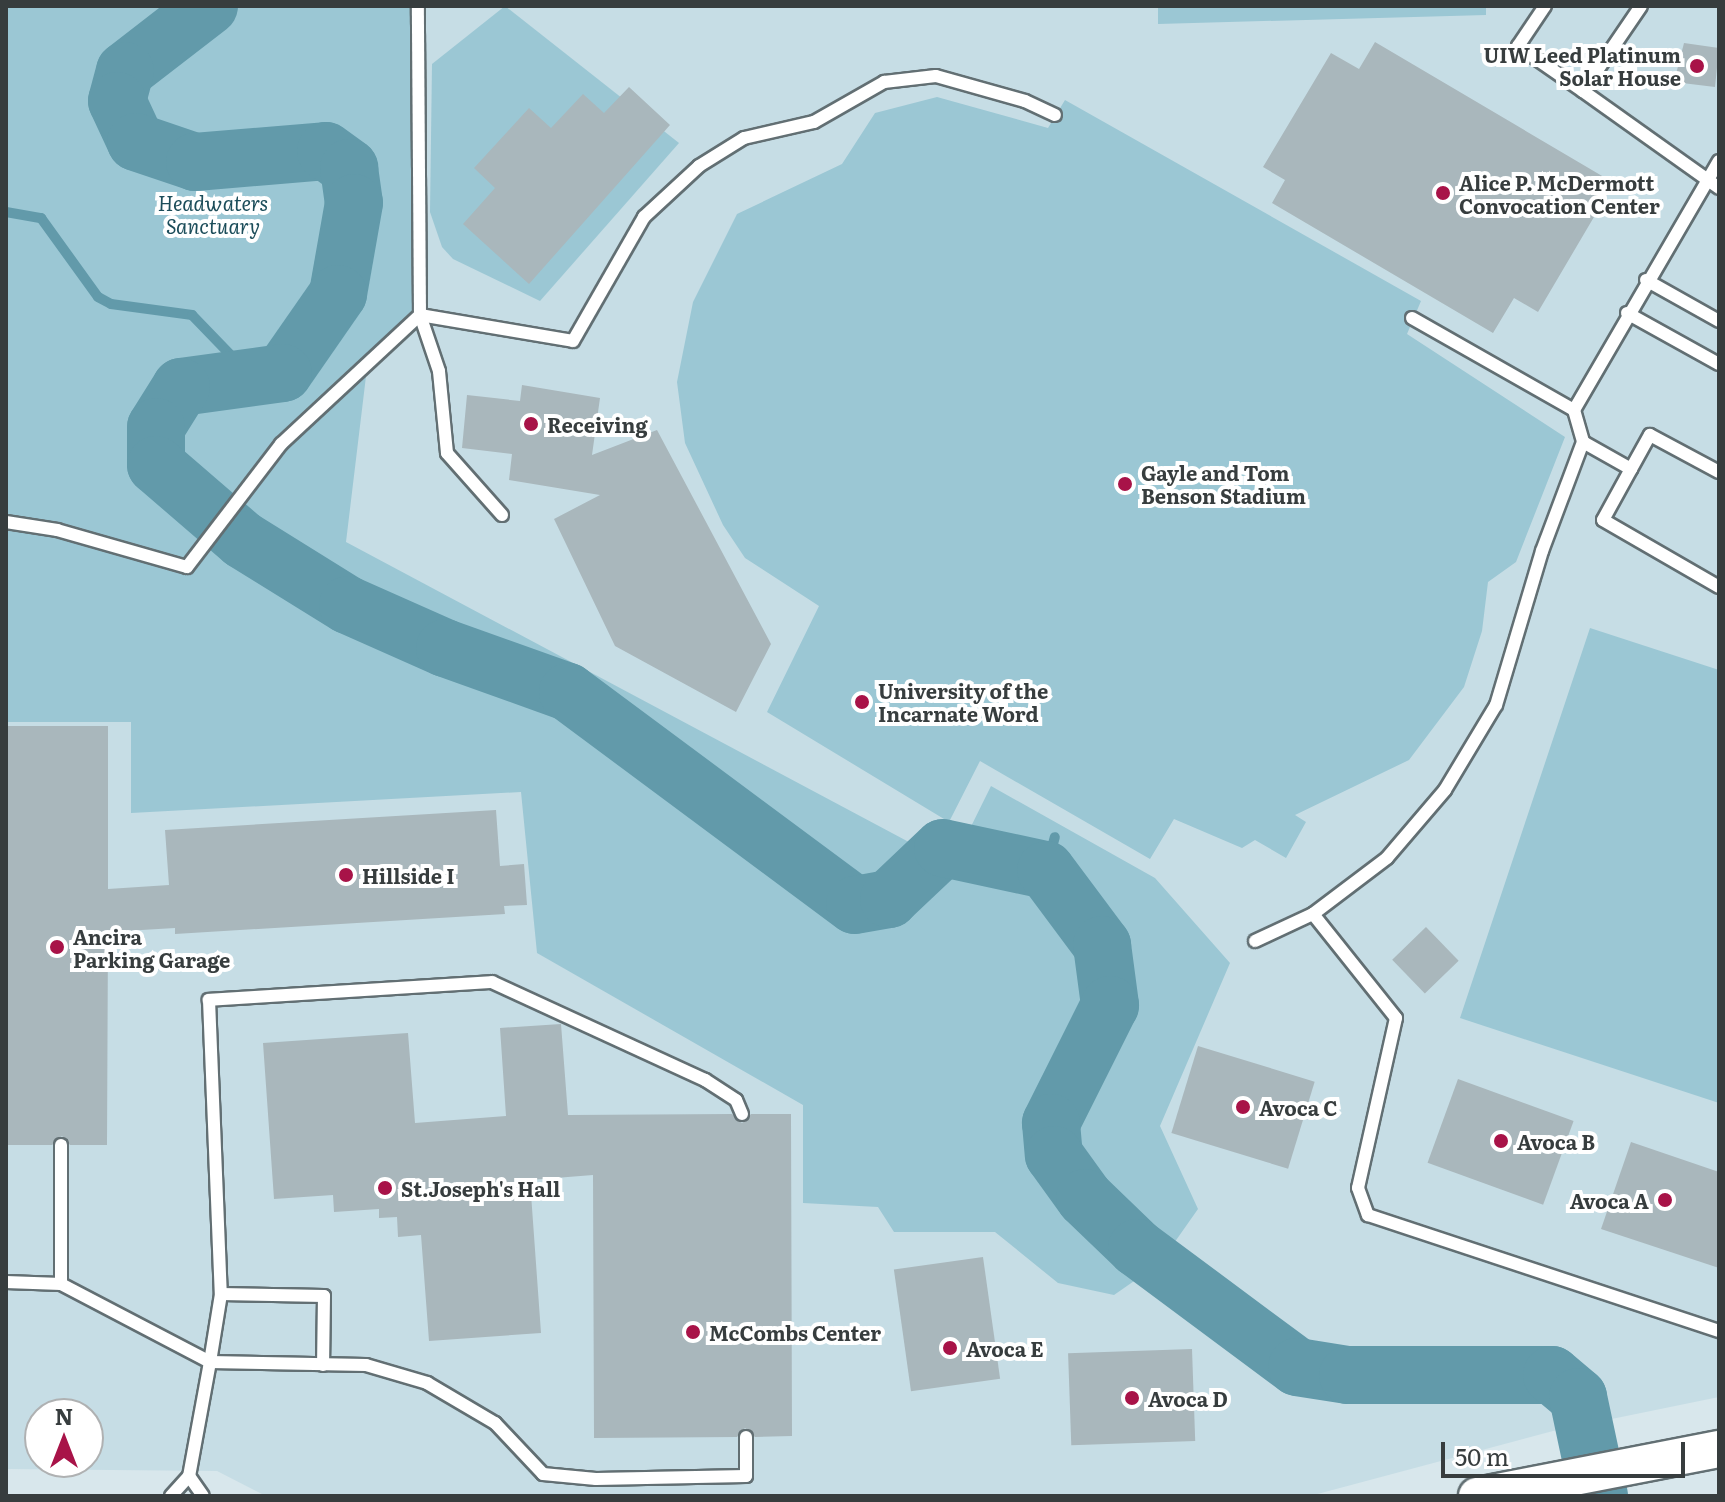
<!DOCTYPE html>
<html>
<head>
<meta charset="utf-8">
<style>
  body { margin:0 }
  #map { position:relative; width:1725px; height:1502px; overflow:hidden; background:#d8e7ec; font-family:Literata,serif }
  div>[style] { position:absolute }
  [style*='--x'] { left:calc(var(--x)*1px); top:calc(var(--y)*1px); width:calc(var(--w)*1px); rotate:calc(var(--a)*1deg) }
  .built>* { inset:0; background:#c6dde5 }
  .green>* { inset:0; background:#9bc7d4 }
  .stream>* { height:10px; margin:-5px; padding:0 5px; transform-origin:5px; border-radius:5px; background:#629aaa }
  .river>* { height:58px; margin:-29px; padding:0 29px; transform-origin:29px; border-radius:29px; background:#629aaa }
  .building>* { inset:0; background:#a9b7bc; transform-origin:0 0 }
  .roads { filter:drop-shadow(2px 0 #626f73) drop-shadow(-2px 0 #626f73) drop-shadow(0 2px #626f73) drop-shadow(0 -2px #626f73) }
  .lane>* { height:12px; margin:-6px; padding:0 6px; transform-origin:6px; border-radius:6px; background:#fff }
  .secondary>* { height:36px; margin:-18px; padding:0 18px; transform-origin:18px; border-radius:18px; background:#fff }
  .dots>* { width:22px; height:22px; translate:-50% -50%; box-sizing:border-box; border:4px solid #fff; border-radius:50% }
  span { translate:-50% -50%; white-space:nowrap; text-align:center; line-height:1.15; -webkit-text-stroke:8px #fff; paint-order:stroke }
  .poi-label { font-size:20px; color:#373d3e; font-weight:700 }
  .right { translate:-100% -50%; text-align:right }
  .left { translate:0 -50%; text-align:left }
  .park-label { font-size:20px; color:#1c4d5a; font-style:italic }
  .frame { position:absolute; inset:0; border:8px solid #373d3e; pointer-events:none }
  .north { position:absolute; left:24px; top:1398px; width:80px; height:80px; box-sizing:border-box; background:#fff; border:2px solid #afb1b2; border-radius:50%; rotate:0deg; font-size:22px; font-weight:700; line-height:32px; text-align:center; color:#373d3e }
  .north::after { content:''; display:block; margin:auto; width:28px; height:36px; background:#a81348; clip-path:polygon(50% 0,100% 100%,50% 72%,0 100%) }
  .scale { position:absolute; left:1441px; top:1442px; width:244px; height:36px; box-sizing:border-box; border:4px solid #373d3e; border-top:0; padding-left:10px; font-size:24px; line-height:28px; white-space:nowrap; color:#373d3e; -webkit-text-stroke:6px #fff; paint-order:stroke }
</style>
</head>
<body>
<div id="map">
  <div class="built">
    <div style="clip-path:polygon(evenodd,6px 6px,1719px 6px,1719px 1397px,1553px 1431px,1310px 1496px,266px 1496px,217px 1471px,6px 1469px,6px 6px,40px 1414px,88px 1414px,88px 1462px,40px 1462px,40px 1414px)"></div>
  </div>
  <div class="green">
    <div style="clip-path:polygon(6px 6px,418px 6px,420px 315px,367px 368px,346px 542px,952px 865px,991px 786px,1155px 878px,1230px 963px,1160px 1126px,1198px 1209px,1160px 1263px,1114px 1295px,1058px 1283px,995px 1232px,894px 1232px,878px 1207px,803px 1203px,803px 1105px,537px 953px,521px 792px,131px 813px,131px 722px,6px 722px)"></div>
    <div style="clip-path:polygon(505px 6px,679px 143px,540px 301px,453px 259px,442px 247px,430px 212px,432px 64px)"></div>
    <div style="clip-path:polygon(1158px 6px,1486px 6px,1486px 15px,1158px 24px)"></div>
    <div style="clip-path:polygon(937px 97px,1048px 128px,1065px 100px,1421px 301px,1407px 334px,1565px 437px,1516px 562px,1488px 582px,1482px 631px,1464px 687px,1409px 760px,1295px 815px,1306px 822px,1286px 858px,1255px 840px,1242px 848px,1174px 819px,1150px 859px,980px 761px,949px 822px,767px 712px,819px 606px,745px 558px,723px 525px,685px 443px,677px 382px,693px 302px,737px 214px,842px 164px,875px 113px)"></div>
    <div style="clip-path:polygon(1590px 628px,1719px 670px,1719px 1103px,1460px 1018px)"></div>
  </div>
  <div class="stream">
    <div style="--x:6;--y:212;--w:36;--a:10"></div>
    <div style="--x:41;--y:218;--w:97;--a:54.2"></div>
    <div style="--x:98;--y:297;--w:15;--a:28"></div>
    <div style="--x:111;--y:304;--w:82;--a:7.7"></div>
    <div style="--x:192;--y:315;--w:82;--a:46"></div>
    <div style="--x:1046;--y:870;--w:34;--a:-75"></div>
  </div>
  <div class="river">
    <div style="--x:209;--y:6;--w:106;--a:142.3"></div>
    <div style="--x:125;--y:71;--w:31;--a:105"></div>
    <div style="--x:117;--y:101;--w:45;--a:65.1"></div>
    <div style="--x:136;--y:142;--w:62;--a:18.7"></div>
    <div style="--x:195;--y:162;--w:131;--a:-4.8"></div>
    <div style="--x:326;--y:151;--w:29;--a:36"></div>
    <div style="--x:349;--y:168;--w:35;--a:82"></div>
    <div style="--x:354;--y:203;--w:92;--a:100"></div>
    <div style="--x:338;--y:294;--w:96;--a:124.8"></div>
    <div style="--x:283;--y:373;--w:103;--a:172.2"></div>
    <div style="--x:181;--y:387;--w:47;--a:122"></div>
    <div style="--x:156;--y:427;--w:38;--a:90"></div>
    <div style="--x:156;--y:465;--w:115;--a:40.8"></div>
    <div style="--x:243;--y:540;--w:123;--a:31.8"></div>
    <div style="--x:348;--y:605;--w:106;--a:23.9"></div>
    <div style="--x:445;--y:648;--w:131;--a:19.7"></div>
    <div style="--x:568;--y:692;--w:357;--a:36.6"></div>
    <div style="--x:855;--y:905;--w:35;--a:-10"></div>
    <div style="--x:889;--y:899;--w:74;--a:-43.4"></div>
    <div style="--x:943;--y:848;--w:105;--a:12.1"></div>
    <div style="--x:1046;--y:870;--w:94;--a:53.3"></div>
    <div style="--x:1102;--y:945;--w:61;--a:82.4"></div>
    <div style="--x:1110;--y:1005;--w:132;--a:116.6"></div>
    <div style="--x:1051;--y:1123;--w:32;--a:85"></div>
    <div style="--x:1054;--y:1155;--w:53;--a:54.2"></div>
    <div style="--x:1085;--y:1198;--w:72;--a:43.9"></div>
    <div style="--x:1137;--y:1248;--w:199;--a:36.6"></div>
    <div style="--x:1297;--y:1367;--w:52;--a:8.9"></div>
    <div style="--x:1348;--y:1375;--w:204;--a:0"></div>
    <div style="--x:1552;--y:1375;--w:34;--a:40"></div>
    <div style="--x:1578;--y:1397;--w:101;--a:78"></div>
  </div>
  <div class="building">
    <div style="clip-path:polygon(1375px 42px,1614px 183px,1538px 312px,1514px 298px,1493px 333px,1272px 203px,1285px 180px,1263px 167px,1331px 53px,1359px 69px)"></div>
    <div style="clip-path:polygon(1684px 43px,1719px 48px,1715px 87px,1674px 82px)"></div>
    <div style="clip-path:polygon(629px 87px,670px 125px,529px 284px,463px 224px,495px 188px,474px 168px,529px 108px,551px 128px,583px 94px,604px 113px)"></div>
    <div style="clip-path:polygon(522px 385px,600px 398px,592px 455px,657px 430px,771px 644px,736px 712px,615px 646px,554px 519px,600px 495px,509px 480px,512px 454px,462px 448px,467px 395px,520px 401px)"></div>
    <div style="clip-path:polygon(6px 726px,108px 726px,108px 889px,169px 885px,165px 830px,496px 810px,500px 866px,524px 864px,527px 905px,504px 906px,505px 914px,175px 934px,175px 928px,108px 932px,107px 1145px,70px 1145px,62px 1136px,52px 1145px,6px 1145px)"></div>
    <div style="left:1426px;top:927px;width:47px;height:47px;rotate:46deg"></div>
    <div style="clip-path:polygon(561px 1024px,568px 1115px,732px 1114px,742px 1123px,751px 1114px,791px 1114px,792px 1436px,755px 1437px,745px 1428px,737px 1437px,594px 1438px,593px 1175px,530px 1180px,541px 1333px,429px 1341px,421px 1235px,398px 1237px,397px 1217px,379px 1218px,379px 1209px,334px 1212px,333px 1195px,274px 1199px,263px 1043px,408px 1033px,415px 1123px,506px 1116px,500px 1028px)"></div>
    <div style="left:1198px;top:1046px;width:122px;height:91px;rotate:17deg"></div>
    <div style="left:1458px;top:1079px;width:123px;height:89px;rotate:20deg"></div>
    <div style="clip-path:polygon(1631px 1142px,1719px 1172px,1719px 1268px,1601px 1229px)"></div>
    <div style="left:983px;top:1257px;width:123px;height:90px;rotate:82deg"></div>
    <div style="left:1192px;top:1349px;width:92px;height:124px;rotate:88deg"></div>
  </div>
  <div class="roads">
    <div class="lane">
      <div style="--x:1545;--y:6;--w:48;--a:124"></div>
      <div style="--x:1518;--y:46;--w:79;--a:34.7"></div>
      <div style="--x:1641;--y:6;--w:103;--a:124.3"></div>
      <div style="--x:1583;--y:91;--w:167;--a:35.5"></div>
      <div style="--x:1646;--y:280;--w:84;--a:29.3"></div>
      <div style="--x:1627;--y:313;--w:105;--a:29"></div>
      <div style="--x:1412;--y:318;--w:186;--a:29.6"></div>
      <div style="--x:1574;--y:410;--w:33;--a:74"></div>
      <div style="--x:1583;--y:442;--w:116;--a:110.6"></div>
      <div style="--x:1542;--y:551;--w:161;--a:106.6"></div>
      <div style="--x:1496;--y:705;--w:99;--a:121"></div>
      <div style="--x:1445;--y:790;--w:89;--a:130.5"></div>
      <div style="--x:1387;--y:858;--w:93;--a:142.9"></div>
      <div style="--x:1313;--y:914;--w:133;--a:51.4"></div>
      <div style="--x:1396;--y:1018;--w:174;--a:102.6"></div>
      <div style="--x:1358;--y:1188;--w:29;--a:70"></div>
      <div style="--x:1368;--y:1215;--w:370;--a:18.3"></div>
      <div style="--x:1574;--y:410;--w:288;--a:-59.8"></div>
      <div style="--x:1583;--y:442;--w:55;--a:29.4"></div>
      <div style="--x:1631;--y:469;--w:58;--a:118.8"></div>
      <div style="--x:1603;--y:520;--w:134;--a:30"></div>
      <div style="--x:1631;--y:469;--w:39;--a:-61"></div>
      <div style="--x:1650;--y:435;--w:78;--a:28.2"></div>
      <div style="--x:502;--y:515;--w:83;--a:-131.6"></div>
      <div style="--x:447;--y:453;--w:82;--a:-95.6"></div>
      <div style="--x:439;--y:371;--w:59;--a:-108.7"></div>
      <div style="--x:420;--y:315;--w:155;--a:9.6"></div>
      <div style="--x:573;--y:341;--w:143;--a:-60.2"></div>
      <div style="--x:644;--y:217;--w:75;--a:-42.8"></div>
      <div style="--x:699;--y:166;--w:53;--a:-31.9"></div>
      <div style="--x:744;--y:138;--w:72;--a:-12.9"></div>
      <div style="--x:814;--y:122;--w:81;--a:-29.7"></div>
      <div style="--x:884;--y:82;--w:52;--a:-6.6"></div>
      <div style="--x:936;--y:76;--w:92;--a:15.7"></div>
      <div style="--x:1025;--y:101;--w:33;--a:25"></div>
      <div style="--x:6;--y:522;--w:52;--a:8.9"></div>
      <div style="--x:57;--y:530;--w:135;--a:15.9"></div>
      <div style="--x:187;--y:567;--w:155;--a:-52.6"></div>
      <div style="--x:281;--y:444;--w:190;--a:-42.9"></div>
      <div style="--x:420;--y:315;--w:309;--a:-90.4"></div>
      <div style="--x:1255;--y:941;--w:64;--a:-25"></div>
      <div style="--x:742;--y:1114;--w:15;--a:-113"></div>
      <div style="--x:736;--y:1100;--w:37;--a:-147"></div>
      <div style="--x:705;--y:1080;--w:234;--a:-155.3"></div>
      <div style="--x:492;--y:982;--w:284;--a:176.4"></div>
      <div style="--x:209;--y:1000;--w:294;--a:87.7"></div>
      <div style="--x:221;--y:1294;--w:69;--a:99.2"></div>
      <div style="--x:210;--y:1362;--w:156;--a:1.1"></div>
      <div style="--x:366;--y:1365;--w:64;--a:16.4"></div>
      <div style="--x:427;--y:1383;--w:79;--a:30.5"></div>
      <div style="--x:495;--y:1423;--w:70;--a:46.7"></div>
      <div style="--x:543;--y:1474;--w:53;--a:5.4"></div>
      <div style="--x:596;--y:1479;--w:150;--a:-1.1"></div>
      <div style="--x:746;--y:1476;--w:39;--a:-90"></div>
      <div style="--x:6;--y:1282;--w:55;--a:2.1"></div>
      <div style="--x:61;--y:1284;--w:168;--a:27.6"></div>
      <div style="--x:210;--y:1362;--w:116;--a:100.4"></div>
      <div style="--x:189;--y:1476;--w:27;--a:132"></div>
      <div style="--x:61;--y:1284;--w:139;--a:-90"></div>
      <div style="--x:221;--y:1294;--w:103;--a:1.1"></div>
      <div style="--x:324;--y:1296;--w:69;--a:90.8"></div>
      <div style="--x:189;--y:1476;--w:24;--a:55"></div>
    </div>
    <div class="secondary">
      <div style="--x:1477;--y:1496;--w:247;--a:-11"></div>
    </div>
  </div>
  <div class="dots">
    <div style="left:1697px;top:66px;background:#a81348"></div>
    <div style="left:1443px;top:193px;background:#a81348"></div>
    <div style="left:531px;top:424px;background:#a81348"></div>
    <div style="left:1125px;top:484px;background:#a81348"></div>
    <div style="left:862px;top:702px;background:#a81348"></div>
    <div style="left:346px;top:875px;background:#a81348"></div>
    <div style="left:57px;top:947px;background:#a81348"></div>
    <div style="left:1243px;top:1107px;background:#a81348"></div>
    <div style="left:1501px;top:1141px;background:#a81348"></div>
    <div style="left:385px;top:1188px;background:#a81348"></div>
    <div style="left:1665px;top:1200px;background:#a81348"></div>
    <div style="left:693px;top:1332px;background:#a81348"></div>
    <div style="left:950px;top:1348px;background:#a81348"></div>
    <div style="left:1132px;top:1398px;background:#a81348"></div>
  </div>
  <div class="poi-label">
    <span class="right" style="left:1681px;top:66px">UIW Leed Platinum<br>Solar House</span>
    <span class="left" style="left:1459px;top:194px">Alice P. McDermott<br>Convocation Center</span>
    <span class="left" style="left:547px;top:424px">Receiving</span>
    <span class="left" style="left:1141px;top:484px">Gayle and Tom<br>Benson Stadium</span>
    <span class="left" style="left:878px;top:702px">University of the<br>Incarnate Word</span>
    <span class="left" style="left:362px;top:875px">Hillside I</span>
    <span class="left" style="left:73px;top:948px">Ancira<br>Parking Garage</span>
    <span class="left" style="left:1259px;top:1107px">Avoca C</span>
    <span class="left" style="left:1517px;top:1141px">Avoca B</span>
    <span class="left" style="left:401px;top:1188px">St.Joseph's Hall</span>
    <span class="right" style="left:1649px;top:1200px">Avoca A</span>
    <span class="left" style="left:709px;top:1332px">McCombs Center</span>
    <span class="left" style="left:966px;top:1348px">Avoca E</span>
    <span class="left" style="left:1148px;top:1398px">Avoca D</span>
  </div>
  <div class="park-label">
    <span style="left:213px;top:214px">Headwaters<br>Sanctuary</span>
  </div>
  <div class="frame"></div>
  <div class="north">N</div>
  <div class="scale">50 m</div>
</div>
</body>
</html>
